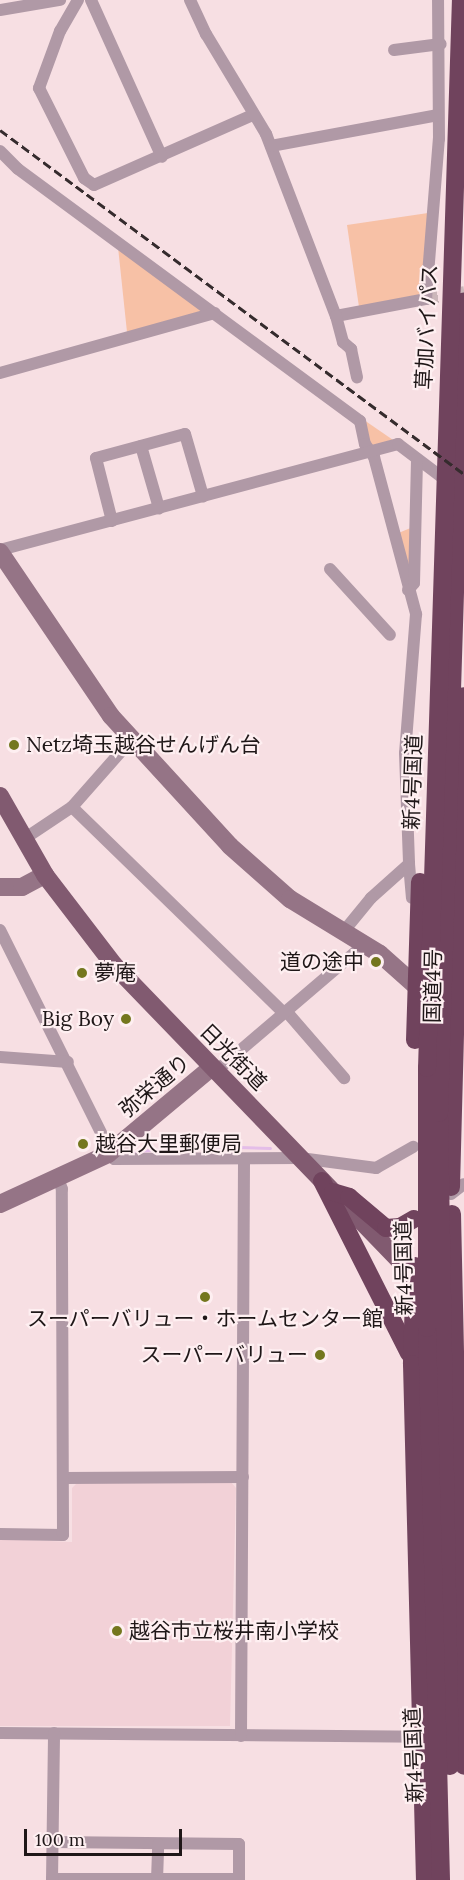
<!DOCTYPE html>
<html>
<head>
<meta charset="utf-8">
<style>
  body { margin:0 }
  #map { position:relative; width:464px; height:1880px; overflow:hidden; background:#f7dfe3; font-family:Lora,"Noto Sans JP",serif }
  div>[style] { position:absolute }
  [style*='--x'] { left:calc(var(--x)*1px); top:calc(var(--y)*1px); width:calc(var(--w)*1px); rotate:calc(var(--a)*1deg) }
  .built>* { inset:0; background:#f2d1d7 }
  .green>* { inset:0; background:#f7c1a6 }
  .stream>* { height:3px; margin:-1.5px; padding:0 1.5px; transform-origin:1.5px; border-radius:1.5px; background:#e4bde8 }
  .street-tunnel>* { height:12px; margin-top:-6px; transform-origin:0; background:repeating-linear-gradient(90deg,#ccb7ba 0 12px,transparent 0 18px) }
  .street>* { height:12px; margin:-6px; padding:0 6px; transform-origin:6px; border-radius:6px; background:#b099a6 }
  .secondary>* { height:18px; margin:-9px; padding:0 9px; transform-origin:9px; border-radius:9px; background:#957486 }
  .primary>* { height:18px; margin:-9px; padding:0 9px; transform-origin:9px; border-radius:9px; background:#815a70 }
  .highway>* { height:18px; margin:-9px; padding:0 9px; transform-origin:9px; border-radius:9px; background:#70435d }
  .rail>* { height:3px; margin-top:-1.5px; transform-origin:0; background:repeating-linear-gradient(90deg,#352b2d 0 9px,transparent 0 13.5px) }
  .dots>* { width:16px; height:16px; translate:-50% -50%; box-sizing:border-box; border:3px solid #feeff1; border-radius:50% }
  span { translate:-50% -50%; white-space:nowrap; text-align:center; line-height:1.15; -webkit-text-stroke:4.5px #feeff1; paint-order:stroke }
  .street-label { font-size:21px; color:#1f1718 }
  .poi-label { font-size:21px; color:#1f1718 }
  .left { translate:0 -50%; text-align:left }
  .right { translate:-100% -50%; text-align:right }
  .scale { position:absolute; left:24px; top:1829px; width:158px; height:27px; box-sizing:border-box; border:3px solid #1f1718; border-top:0; padding-left:8px; font-size:18px; line-height:21px; white-space:nowrap; color:#1f1718; -webkit-text-stroke:4px #feeff1; paint-order:stroke }
</style>
</head>
<body>
<div id="map">
  <div class="built">
    <div style="clip-path:polygon(231px 1482px,236px 1488px,230px 1726px,0 1726px,0 1539px,72px 1542px,72px 1488px,77px 1483px)"></div>
  </div>
  <div class="green">
    <div style="clip-path:polygon(428px 213px,422px 295px,359px 307px,347px 225px)"></div>
    <div style="clip-path:polygon(118px 247px,206px 311px,127px 332px)"></div>
    <div style="clip-path:polygon(364px 420px,396px 442px,373px 448px,367px 444px)"></div>
    <div style="clip-path:polygon(413px 527px,412px 583px,396px 534px)"></div>
  </div>
  <div class="stream">
    <div style="--x:124;--y:1152;--w:80;--a:-4.3"></div>
    <div style="--x:204;--y:1146;--w:66;--a:1.7"></div>
  </div>
  <div class="street-tunnel">
    <div style="--x:426;--y:299;--w:39;--a:-10"></div>
  </div>
  <div class="street">
    <div style="--x:78;--y:0;--w:36;--a:120"></div>
    <div style="--x:60;--y:31;--w:61;--a:110.2"></div>
    <div style="--x:39;--y:88;--w:101;--a:63.4"></div>
    <div style="--x:84;--y:178;--w:12;--a:35"></div>
    <div style="--x:94;--y:185;--w:174;--a:-23.8"></div>
    <div style="--x:91;--y:0;--w:172;--a:65.7"></div>
    <div style="--x:190;--y:0;--w:38;--a:65"></div>
    <div style="--x:206;--y:34;--w:117;--a:59"></div>
    <div style="--x:266;--y:134;--w:195;--a:69"></div>
    <div style="--x:336;--y:316;--w:92;--a:-10.7"></div>
    <div style="--x:426;--y:299;--w:161;--a:-85.4"></div>
    <div style="--x:439;--y:139;--w:139;--a:-90.4"></div>
    <div style="--x:0;--y:10;--w:61;--a:-9.5"></div>
    <div style="--x:394;--y:50;--w:47;--a:-7.3"></div>
    <div style="--x:271;--y:146;--w:170;--a:-10.5"></div>
    <div style="--x:0;--y:151;--w:25;--a:45"></div>
    <div style="--x:18;--y:169;--w:425;--a:36.4"></div>
    <div style="--x:360;--y:421;--w:24;--a:78"></div>
    <div style="--x:365;--y:444;--w:16;--a:55"></div>
    <div style="--x:374;--y:457;--w:163;--a:75"></div>
    <div style="--x:416;--y:614;--w:139;--a:94.5"></div>
    <div style="--x:405;--y:753;--w:111;--a:87.9"></div>
    <div style="--x:409;--y:864;--w:51;--a:138.2"></div>
    <div style="--x:371;--y:898;--w:43;--a:129.3"></div>
    <div style="--x:336;--y:316;--w:27;--a:75"></div>
    <div style="--x:343;--y:342;--w:11;--a:41"></div>
    <div style="--x:351;--y:349;--w:29;--a:78"></div>
    <div style="--x:0;--y:373;--w:223;--a:-15.6"></div>
    <div style="--x:141;--y:446;--w:65;--a:73.8"></div>
    <div style="--x:112;--y:521;--w:65;--a:-104.3"></div>
    <div style="--x:96;--y:458;--w:92;--a:-15.1"></div>
    <div style="--x:185;--y:434;--w:65;--a:73.8"></div>
    <div style="--x:0;--y:550;--w:412;--a:-14.9"></div>
    <div style="--x:398;--y:444;--w:63;--a:37.2"></div>
    <div style="--x:330;--y:569;--w:89;--a:47.7"></div>
    <div style="--x:408;--y:590;--w:9;--a:-49"></div>
    <div style="--x:414;--y:583;--w:124;--a:-88.6"></div>
    <div style="--x:72;--y:807;--w:296;--a:44.2"></div>
    <div style="--x:24;--y:839;--w:58;--a:-33.7"></div>
    <div style="--x:72;--y:807;--w:89;--a:-48.6"></div>
    <div style="--x:409;--y:864;--w:34;--a:85"></div>
    <div style="--x:0;--y:930;--w:256;--a:63.5"></div>
    <div style="--x:114;--y:1159;--w:186;--a:-0.3"></div>
    <div style="--x:300;--y:1158;--w:77;--a:7.5"></div>
    <div style="--x:376;--y:1168;--w:43;--a:-29.6"></div>
    <div style="--x:286;--y:1011;--w:89;--a:49.1"></div>
    <div style="--x:0;--y:1057;--w:68;--a:4.2"></div>
    <div style="--x:215;--y:1072;--w:197;--a:-40.5"></div>
    <div style="--x:451;--y:1194;--w:16;--a:-38"></div>
    <div style="--x:64;--y:1478;--w:179;--a:-0.3"></div>
    <div style="--x:0;--y:1534;--w:63;--a:0.9"></div>
    <div style="--x:63;--y:1535;--w:346;--a:-90.2"></div>
    <div style="--x:62;--y:1189;--w:12;--a:-110"></div>
    <div style="--x:0;--y:1733;--w:422;--a:0.5"></div>
    <div style="--x:241;--y:1736;--w:577;--a:-89.7"></div>
    <div style="--x:53;--y:1842;--w:186;--a:0.6"></div>
    <div style="--x:239;--y:1844;--w:36;--a:90"></div>
    <div style="--x:52;--y:1879;--w:187;--a:0"></div>
    <div style="--x:52;--y:1880;--w:147;--a:-89.2"></div>
    <div style="--x:157;--y:1880;--w:36;--a:-88"></div>
  </div>
  <div class="secondary">
    <div style="--x:0;--y:552;--w:198;--a:55.9"></div>
    <div style="--x:111;--y:716;--w:176;--a:47.5"></div>
    <div style="--x:230;--y:846;--w:80;--a:41.5"></div>
    <div style="--x:290;--y:899;--w:105;--a:31.4"></div>
    <div style="--x:380;--y:954;--w:59;--a:41.6"></div>
    <div style="--x:0;--y:887;--w:22;--a:0"></div>
    <div style="--x:22;--y:887;--w:26;--a:-28"></div>
    <div style="--x:0;--y:1204;--w:119;--a:-24.8"></div>
    <div style="--x:108;--y:1154;--w:134;--a:-39.9"></div>
  </div>
  <div class="primary">
    <div style="--x:0;--y:796;--w:91;--a:60.3"></div>
    <div style="--x:45;--y:875;--w:113;--a:52.5"></div>
    <div style="--x:114;--y:965;--w:434;--a:46"></div>
  </div>
  <div class="highway">
    <div style="--x:415;--y:1040;--w:158;--a:-88.2"></div>
    <div style="--x:322;--y:1181;--w:193;--a:63.2"></div>
    <div style="--x:451;--y:1187;--w:491;--a:-88.5"></div>
    <div style="--x:333;--y:1192;--w:17;--a:17"></div>
    <div style="--x:349;--y:1197;--w:48;--a:40"></div>
    <div style="--x:386;--y:1228;--w:14;--a:-4"></div>
    <div style="--x:400;--y:1227;--w:16;--a:-30"></div>
    <div style="--x:452;--y:1214;--w:552;--a:88.75"></div>
    <div style="--x:415;--y:1266;--w:98;--a:91.8"></div>
    <div style="--x:412;--y:1364;--w:516;--a:88.56"></div>
    <div style="--x:450;--y:1766;--w:653;--a:-90.97"></div>
    <div style="--x:439;--y:1113;--w:812;--a:-88.24"></div>
    <div style="--x:441;--y:1880;--w:552;--a:-91.45"></div>
    <div style="--x:427;--y:1328;--w:260;--a:-90"></div>
    <div style="--x:427;--y:1068;--w:1069;--a:-88.18"></div>
  </div>
  <div class="rail">
    <div style="--x:0;--y:130;--w:578;--a:36.55"></div>
  </div>
  <div class="dots">
    <div style="left:14px;top:745px;background:#74771e"></div>
    <div style="left:376px;top:962px;background:#74771e"></div>
    <div style="left:82px;top:973px;background:#74771e"></div>
    <div style="left:126px;top:1019px;background:#74771e"></div>
    <div style="left:83px;top:1144px;background:#74771e"></div>
    <div style="left:205px;top:1297px;background:#74771e"></div>
    <div style="left:320px;top:1355px;background:#74771e"></div>
    <div style="left:117px;top:1631px;background:#74771e"></div>
  </div>
  <div class="street-label">
    <span style="left:427px;top:327px;rotate:-87deg">草加バイパス</span>
    <span style="left:413px;top:782px;rotate:-88deg">新4号国道</span>
    <span style="left:433px;top:986px;rotate:-89deg">国道4号</span>
    <span style="left:233px;top:1057px;rotate:45deg">日光街道</span>
    <span style="left:155px;top:1086px;rotate:-40deg">弥栄通り</span>
    <span style="left:404px;top:1268px;rotate:-91deg">新4号国道</span>
    <span style="left:414px;top:1755px;rotate:-92deg">新4号国道</span>
  </div>
  <div class="poi-label">
    <span class="left" style="left:26px;top:745px">Netz埼玉越谷せんげん台</span>
    <span class="right" style="left:364px;top:962px">道の途中</span>
    <span class="left" style="left:94px;top:973px">夢庵</span>
    <span class="right" style="left:114px;top:1019px">Big Boy</span>
    <span class="left" style="left:95px;top:1144px">越谷大里郵便局</span>
    <span style="left:205px;top:1319px">スーパーバリュー・ホームセンター館</span>
    <span class="right" style="left:308px;top:1355px">スーパーバリュー</span>
    <span class="left" style="left:129px;top:1631px">越谷市立桜井南小学校</span>
  </div>
  <div class="scale">100 m</div>
</div>
</body>
</html>
